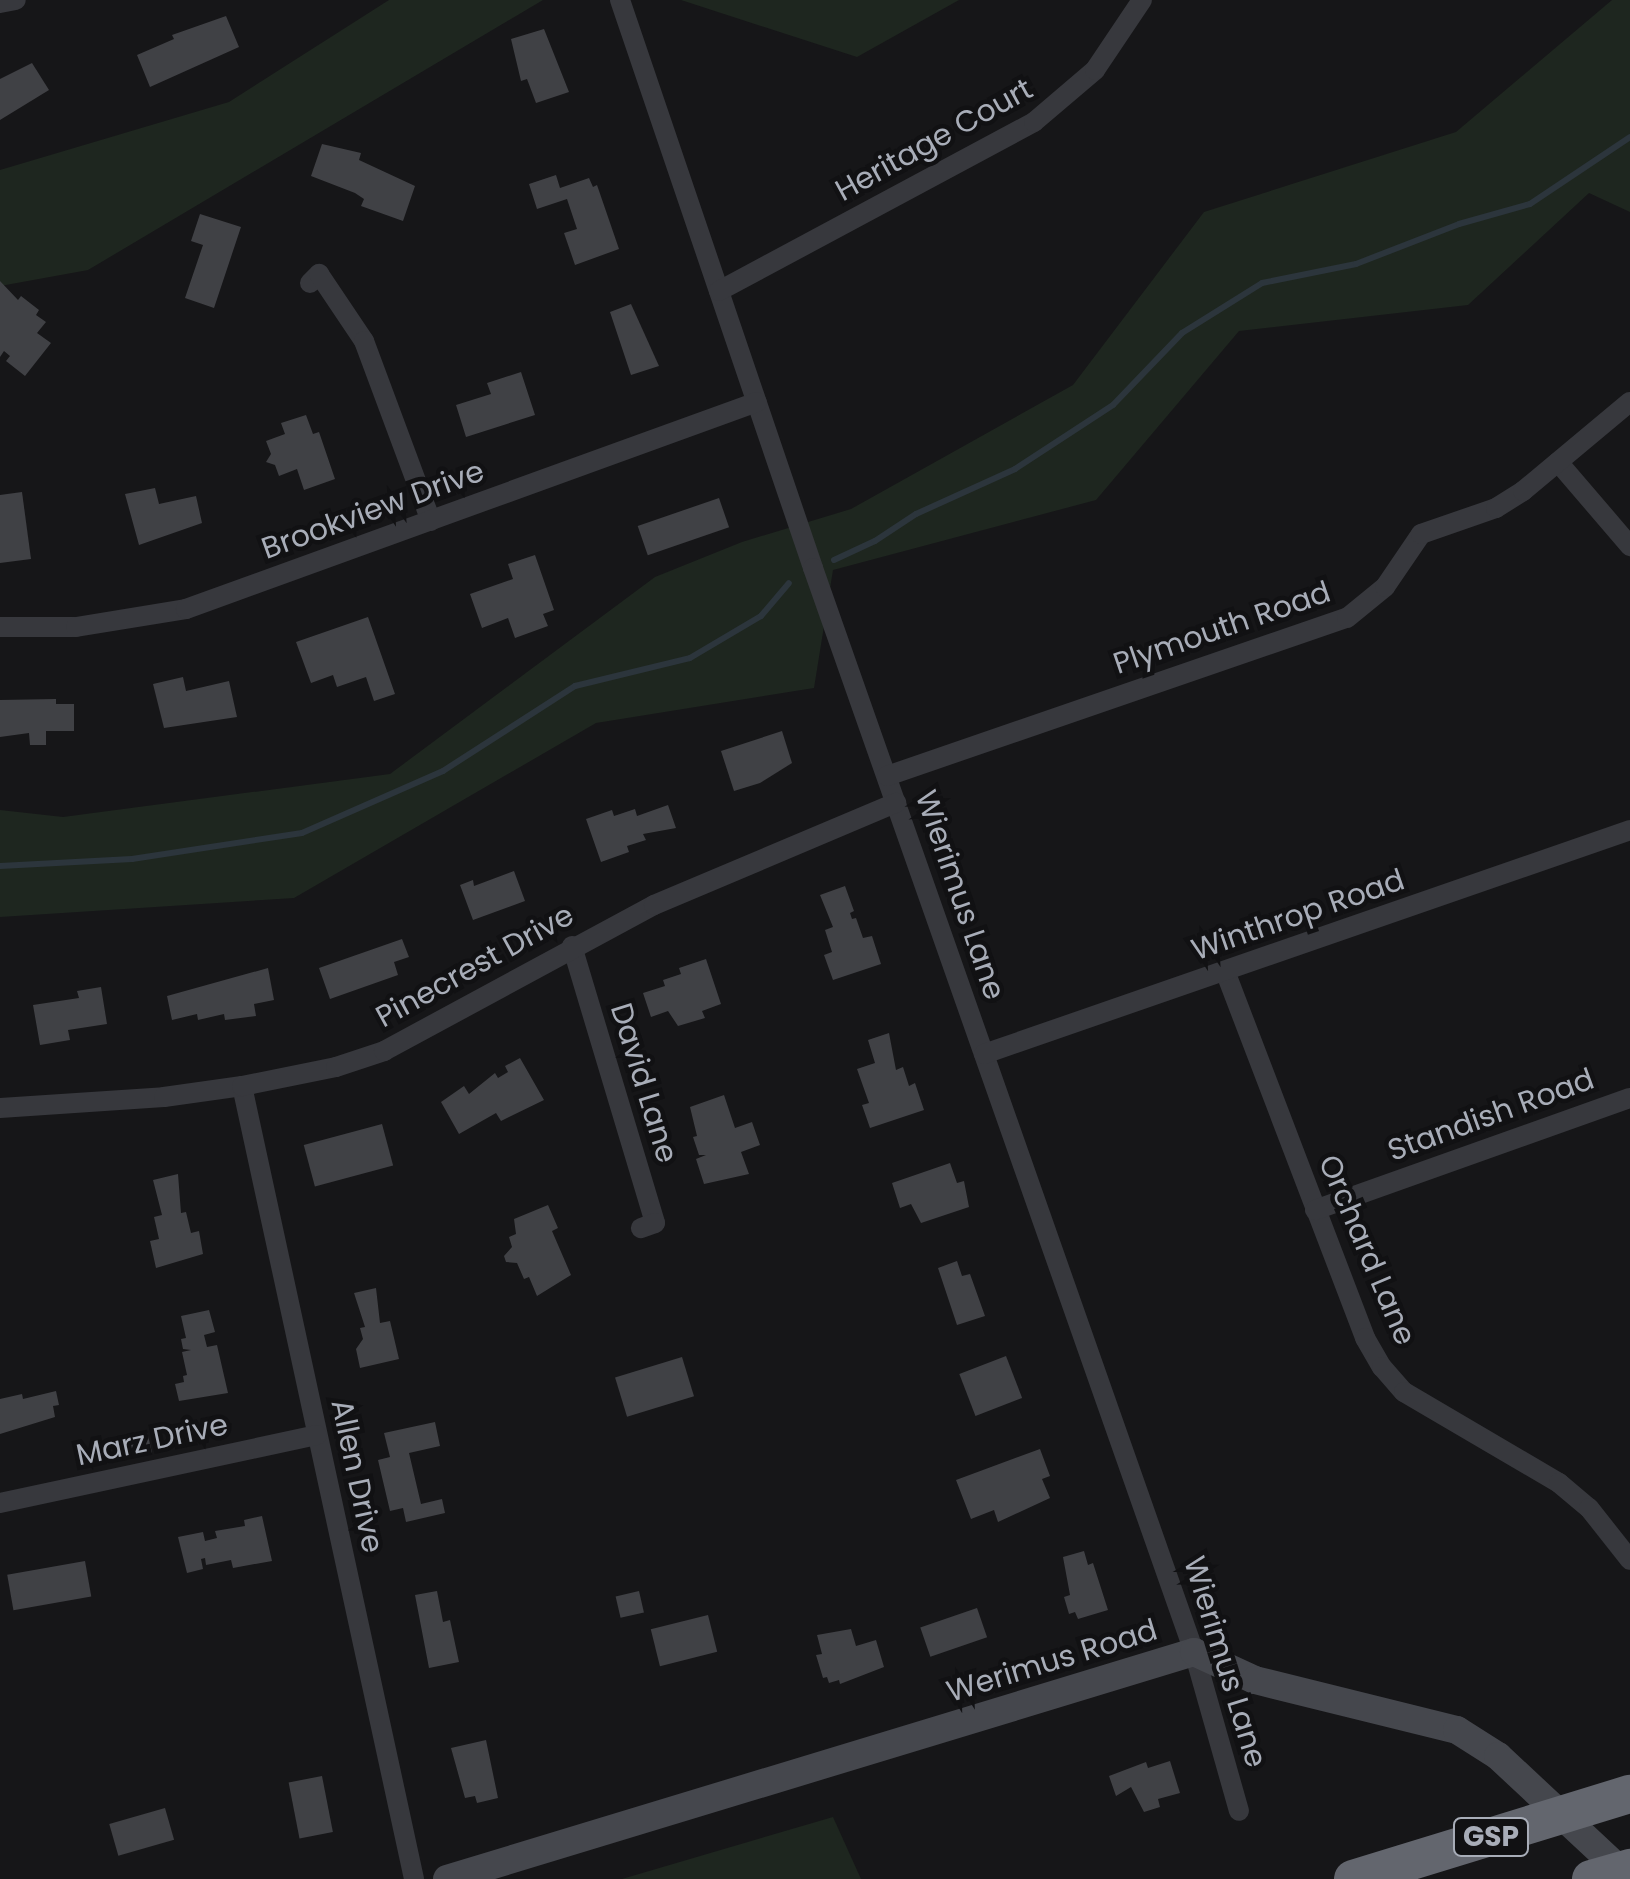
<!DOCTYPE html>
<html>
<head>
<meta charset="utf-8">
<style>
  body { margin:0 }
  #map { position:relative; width:1630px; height:1879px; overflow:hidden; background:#161618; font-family:Poppins,sans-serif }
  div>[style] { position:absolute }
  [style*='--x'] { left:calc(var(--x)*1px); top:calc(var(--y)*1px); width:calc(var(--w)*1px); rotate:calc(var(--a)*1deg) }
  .green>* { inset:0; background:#1e261f }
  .stream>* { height:6px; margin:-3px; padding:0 3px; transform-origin:3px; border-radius:3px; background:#2c353c }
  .building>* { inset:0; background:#404145; transform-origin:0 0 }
  .minor>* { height:20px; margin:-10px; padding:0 10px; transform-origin:10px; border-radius:10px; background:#37383d }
  .secondary>* { height:28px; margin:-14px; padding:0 14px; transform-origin:14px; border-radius:14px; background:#45474d }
  .motorway>* { height:38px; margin:-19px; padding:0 19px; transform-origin:19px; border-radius:19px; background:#63666e }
  span { translate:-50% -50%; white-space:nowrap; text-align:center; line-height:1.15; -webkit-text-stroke:9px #111113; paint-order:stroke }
  .shield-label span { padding:2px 8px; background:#111113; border:2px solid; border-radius:8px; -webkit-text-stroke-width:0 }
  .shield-label { font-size:28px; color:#a8adb8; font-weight:700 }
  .street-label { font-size:30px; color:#a8adb8 }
</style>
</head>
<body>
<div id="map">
  <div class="green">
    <div style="clip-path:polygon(389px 0,543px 0,88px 270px,0 286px,0 170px,229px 102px)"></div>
    <div style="clip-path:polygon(681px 0,959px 0,857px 57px)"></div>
    <div style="clip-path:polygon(1612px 0,1630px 0,1630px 212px,1589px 193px,1468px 305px,1239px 331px,1096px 500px,833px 570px,814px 688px,596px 723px,294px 898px,0 917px,0 810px,63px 817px,390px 774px,655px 577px,742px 542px,851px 509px,1073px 385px,1204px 212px,1456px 132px)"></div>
    <div style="clip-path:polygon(833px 1817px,861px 1879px,622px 1879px)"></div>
  </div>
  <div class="stream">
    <div style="--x:834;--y:560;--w:45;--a:-24.9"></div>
    <div style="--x:875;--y:541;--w:49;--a:-33.4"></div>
    <div style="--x:916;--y:514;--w:109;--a:-24.4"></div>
    <div style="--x:1015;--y:469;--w:117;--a:-33.1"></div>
    <div style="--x:1113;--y:405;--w:100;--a:-46.2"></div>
    <div style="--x:1182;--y:333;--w:94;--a:-32"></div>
    <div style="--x:1262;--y:283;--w:96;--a:-11.4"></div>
    <div style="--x:1356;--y:264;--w:110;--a:-21.2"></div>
    <div style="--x:1459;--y:224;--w:74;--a:-15.7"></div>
    <div style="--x:1530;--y:204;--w:120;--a:-33.8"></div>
    <div style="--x:0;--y:866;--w:132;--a:-3"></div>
    <div style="--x:132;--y:859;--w:172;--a:-8.7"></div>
    <div style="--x:302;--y:833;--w:154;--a:-23.7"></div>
    <div style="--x:443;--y:771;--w:157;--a:-32.8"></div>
    <div style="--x:575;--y:686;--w:118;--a:-13.7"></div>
    <div style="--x:690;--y:658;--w:82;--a:-30.6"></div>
    <div style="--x:761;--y:616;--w:43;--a:-49.7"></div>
  </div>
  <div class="building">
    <div style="clip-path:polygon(226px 16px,239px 47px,150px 87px,137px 55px,174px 39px,172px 35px)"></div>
    <div style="clip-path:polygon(544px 29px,569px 92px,536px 103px,527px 79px,521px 81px,511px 39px)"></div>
    <div style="clip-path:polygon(32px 63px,49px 90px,0 120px,0 79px)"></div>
    <div style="clip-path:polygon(322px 144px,361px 153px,359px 160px,415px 186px,403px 221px,361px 206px,364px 199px,355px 193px,311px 176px)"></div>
    <div style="clip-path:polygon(556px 175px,560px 188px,589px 178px,593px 187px,597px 185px,619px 249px,575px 265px,564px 233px,577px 229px,567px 199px,537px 209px,529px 184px)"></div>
    <div style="clip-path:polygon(200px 214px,241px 227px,214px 308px,185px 298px,203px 245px,191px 241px)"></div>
    <div style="clip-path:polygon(0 281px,18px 300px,21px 296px,39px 310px,36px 315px,46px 322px,37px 333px,51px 343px,25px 376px,6px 361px,10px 356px,4px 351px,0 357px)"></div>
    <div style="clip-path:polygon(631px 304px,659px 366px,631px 375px,610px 312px)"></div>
    <div style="clip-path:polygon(521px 372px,535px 415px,466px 437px,456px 405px,491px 394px,487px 383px)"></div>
    <div style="clip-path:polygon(306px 415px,313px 434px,319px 432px,335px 479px,304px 490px,297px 469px,279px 476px,275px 465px,266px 462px,271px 454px,266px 441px,285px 434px,281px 423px)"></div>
    <div style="clip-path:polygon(155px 488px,159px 504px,196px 496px,202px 523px,139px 545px,125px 494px)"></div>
    <div style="clip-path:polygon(22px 492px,31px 559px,0 563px,0 495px)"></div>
    <div style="left:719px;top:498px;width:31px;height:86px;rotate:71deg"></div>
    <div style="clip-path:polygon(535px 555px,554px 610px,543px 614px,548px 626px,515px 638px,508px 618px,482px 628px,470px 594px,513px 579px,508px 564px)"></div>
    <div style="clip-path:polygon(368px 617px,395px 694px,374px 701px,366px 677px,337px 687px,333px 675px,311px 683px,296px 642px)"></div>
    <div style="clip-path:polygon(183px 677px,186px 691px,229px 681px,237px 717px,164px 728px,153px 684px)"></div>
    <div style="clip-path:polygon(56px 699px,56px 704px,74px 704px,74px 731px,46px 731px,46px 745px,30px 745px,29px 733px,0 737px,0 700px)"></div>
    <div style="clip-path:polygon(782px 731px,792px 763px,760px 783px,734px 791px,721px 751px)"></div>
    <div style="clip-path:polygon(668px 805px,676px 828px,643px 834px,646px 840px,627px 846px,629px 852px,601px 862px,586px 819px,612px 810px,614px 816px,635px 809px,637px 816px)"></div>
    <div style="clip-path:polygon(514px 871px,525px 901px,473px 920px,460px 885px,473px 880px,474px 886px)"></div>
    <div style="clip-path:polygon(845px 886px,854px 911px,850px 913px,852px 919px,856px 918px,863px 938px,872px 936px,881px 964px,833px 980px,824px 955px,832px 952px,825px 930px,833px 927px,820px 895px)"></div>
    <div style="clip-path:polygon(402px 939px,409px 957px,394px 962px,398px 975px,330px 999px,319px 968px)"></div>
    <div style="clip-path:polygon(706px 959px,721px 1004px,702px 1011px,705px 1018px,678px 1026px,668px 1011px,651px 1017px,643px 993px,665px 986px,663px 980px,681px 974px,679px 968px)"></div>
    <div style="clip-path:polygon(268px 968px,274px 1000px,254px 1004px,256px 1016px,225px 1020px,224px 1014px,198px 1020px,197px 1014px,172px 1020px,167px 996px)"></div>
    <div style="clip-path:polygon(101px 987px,107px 1024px,68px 1030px,70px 1040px,40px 1045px,33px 1005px,79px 998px,77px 991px)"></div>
    <div style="clip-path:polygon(889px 1033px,896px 1070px,903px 1067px,909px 1086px,915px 1083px,924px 1110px,870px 1128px,862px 1105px,869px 1103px,857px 1069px,875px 1063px,868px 1040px)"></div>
    <div style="clip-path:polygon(520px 1058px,544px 1100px,501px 1121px,496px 1113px,459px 1134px,441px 1102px,464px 1086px,469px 1094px,495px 1073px,498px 1078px,508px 1072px,505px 1066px)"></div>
    <div style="clip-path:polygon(724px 1095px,735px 1128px,752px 1122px,760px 1145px,741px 1152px,749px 1174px,704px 1184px,696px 1159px,706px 1155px,699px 1155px,693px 1137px,697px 1136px,690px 1107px)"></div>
    <div style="left:382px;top:1124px;width:43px;height:81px;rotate:75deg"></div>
    <div style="clip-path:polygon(950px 1163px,957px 1183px,964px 1181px,969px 1207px,921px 1223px,911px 1204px,900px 1208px,892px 1183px)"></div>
    <div style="clip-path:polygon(178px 1174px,181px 1213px,186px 1212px,191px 1233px,199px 1231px,203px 1254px,156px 1268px,150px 1241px,159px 1239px,154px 1217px,162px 1215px,153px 1180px)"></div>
    <div style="clip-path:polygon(548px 1205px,558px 1228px,552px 1231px,571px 1275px,537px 1296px,529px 1277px,524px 1279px,517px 1263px,506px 1262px,504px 1256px,512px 1247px,509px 1237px,516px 1234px,514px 1219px)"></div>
    <div style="clip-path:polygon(957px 1261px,962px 1276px,970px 1274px,985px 1316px,957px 1325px,938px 1268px)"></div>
    <div style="clip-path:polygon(376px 1288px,380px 1323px,390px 1321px,399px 1359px,360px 1368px,356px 1349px,363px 1339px,360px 1328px,365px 1327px,354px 1293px)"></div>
    <div style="clip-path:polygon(209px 1310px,215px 1332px,204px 1335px,207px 1347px,217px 1345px,228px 1393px,179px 1401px,175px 1384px,184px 1382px,183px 1376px,187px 1375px,182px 1352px,191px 1350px,183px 1349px,181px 1339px,186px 1338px,181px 1316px)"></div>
    <div style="left:1006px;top:1356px;width:45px;height:50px;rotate:69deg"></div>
    <div style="left:682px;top:1357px;width:41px;height:70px;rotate:73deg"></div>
    <div style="clip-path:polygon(56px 1391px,59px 1405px,53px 1406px,55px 1417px,0 1434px,0 1399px,22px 1394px,23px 1399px)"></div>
    <div style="clip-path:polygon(435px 1422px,440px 1446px,409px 1453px,421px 1504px,442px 1499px,445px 1513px,406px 1522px,403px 1508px,390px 1511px,378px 1460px,390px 1457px,384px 1433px)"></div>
    <div style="left:147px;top:1432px;width:21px;height:25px;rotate:76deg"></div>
    <div style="clip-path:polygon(1040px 1449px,1050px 1476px,1042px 1479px,1050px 1498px,998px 1522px,994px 1510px,971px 1519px,956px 1480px)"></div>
    <div style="clip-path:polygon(262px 1516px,272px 1561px,233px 1568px,231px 1560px,206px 1565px,205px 1558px,201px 1559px,203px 1569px,187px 1573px,178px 1537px,203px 1532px,205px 1541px,217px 1538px,215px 1531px,245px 1526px,244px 1520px)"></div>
    <div style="clip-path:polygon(1084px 1551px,1088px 1565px,1093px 1563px,1108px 1610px,1078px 1619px,1075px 1612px,1069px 1614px,1064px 1597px,1070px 1595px,1063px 1557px)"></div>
    <div style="left:85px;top:1561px;width:36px;height:79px;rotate:80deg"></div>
    <div style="clip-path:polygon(437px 1591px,443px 1622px,450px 1620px,459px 1662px,429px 1668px,415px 1595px)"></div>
    <div style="left:639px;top:1591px;width:22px;height:24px;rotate:77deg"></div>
    <div style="left:977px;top:1608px;width:31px;height:60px;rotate:71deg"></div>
    <div style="left:708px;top:1615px;width:38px;height:59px;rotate:76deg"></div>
    <div style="clip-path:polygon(851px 1629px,856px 1646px,876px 1640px,884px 1667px,840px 1684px,839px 1680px,829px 1683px,827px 1677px,823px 1678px,816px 1655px,822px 1654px,817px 1635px)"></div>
    <div style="clip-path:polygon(486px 1740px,498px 1798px,477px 1803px,475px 1796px,465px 1798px,451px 1748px)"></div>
    <div style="clip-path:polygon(1170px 1761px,1180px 1793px,1158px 1799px,1160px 1807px,1144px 1812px,1131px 1787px,1116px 1796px,1109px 1776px,1146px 1762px,1148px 1768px)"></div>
    <div style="left:322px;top:1776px;width:57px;height:34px;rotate:79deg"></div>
    <div style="left:165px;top:1808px;width:33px;height:58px;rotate:74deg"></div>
  </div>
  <div class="minor">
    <div style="--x:620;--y:0;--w:600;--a:71.23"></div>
    <div style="--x:813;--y:568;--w:1149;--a:70.63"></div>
    <div style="--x:1194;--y:1652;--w:165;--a:74.2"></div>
    <div style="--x:0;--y:3;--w:16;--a:-11"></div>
    <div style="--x:310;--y:283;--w:13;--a:-45"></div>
    <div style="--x:319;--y:274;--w:81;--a:56.1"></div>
    <div style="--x:364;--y:341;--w:192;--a:69.6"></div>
    <div style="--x:719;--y:291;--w:357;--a:-28.2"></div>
    <div style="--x:1034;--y:122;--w:80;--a:-40.4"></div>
    <div style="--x:1095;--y:70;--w:84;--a:-56.1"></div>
    <div style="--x:1558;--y:462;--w:111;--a:49.4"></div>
    <div style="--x:0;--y:627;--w:76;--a:0"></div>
    <div style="--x:76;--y:627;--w:111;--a:-9.3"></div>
    <div style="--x:186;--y:609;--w:607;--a:-19.93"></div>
    <div style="--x:887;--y:776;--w:486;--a:-19"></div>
    <div style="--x:1347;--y:618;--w:49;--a:-39.2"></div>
    <div style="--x:1385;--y:587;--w:64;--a:-55.8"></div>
    <div style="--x:1421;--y:534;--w:79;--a:-19.1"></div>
    <div style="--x:1496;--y:508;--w:32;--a:-32"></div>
    <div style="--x:1523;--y:491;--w:139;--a:-39.8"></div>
    <div style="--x:572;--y:946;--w:289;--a:73.3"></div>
    <div style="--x:655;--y:1223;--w:15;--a:160"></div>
    <div style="--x:1225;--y:971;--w:393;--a:69.1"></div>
    <div style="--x:1365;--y:1338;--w:34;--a:60"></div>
    <div style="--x:1382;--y:1367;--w:33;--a:49"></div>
    <div style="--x:1404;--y:1392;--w:180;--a:30.4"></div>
    <div style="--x:1559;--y:1483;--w:39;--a:40"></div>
    <div style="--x:1589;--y:1508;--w:66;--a:51.7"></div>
    <div style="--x:984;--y:1054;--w:684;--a:-19.12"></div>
    <div style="--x:242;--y:1086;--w:811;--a:77.76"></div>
    <div style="--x:0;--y:1108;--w:164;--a:-3.8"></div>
    <div style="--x:164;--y:1097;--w:79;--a:-8"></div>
    <div style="--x:242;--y:1086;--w:96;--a:-11.4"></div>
    <div style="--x:336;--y:1067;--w:51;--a:-18.4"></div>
    <div style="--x:384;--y:1051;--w:307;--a:-28.4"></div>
    <div style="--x:654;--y:905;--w:263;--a:-22.9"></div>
    <div style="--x:1315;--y:1210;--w:334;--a:-19.6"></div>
    <div style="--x:0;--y:1503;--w:324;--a:-12.1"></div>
  </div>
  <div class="secondary">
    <div style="--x:447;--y:1879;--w:781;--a:-16.9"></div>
    <div style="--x:1194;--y:1652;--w:67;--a:24.7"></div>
    <div style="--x:1255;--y:1680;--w:208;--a:13.9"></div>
    <div style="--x:1457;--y:1730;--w:49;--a:32.4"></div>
    <div style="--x:1498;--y:1756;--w:180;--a:43"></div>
  </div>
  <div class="motorway">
    <div style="--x:1353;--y:1879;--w:290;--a:-17.1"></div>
    <div style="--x:1591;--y:1879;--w:41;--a:-15.8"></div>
  </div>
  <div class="shield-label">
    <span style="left:1491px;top:1837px">GSP</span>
  </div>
  <div class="street-label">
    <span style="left:934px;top:140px;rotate:-29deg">Heritage Court</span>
    <span style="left:373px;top:510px;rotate:-20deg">Brookview Drive</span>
    <span style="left:1222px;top:628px;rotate:-19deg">Plymouth Road</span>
    <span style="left:960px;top:895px;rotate:71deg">Wierimus Lane</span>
    <span style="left:1298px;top:915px;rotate:-19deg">Winthrop Road</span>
    <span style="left:475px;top:966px;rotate:-29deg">Pinecrest Drive</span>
    <span style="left:644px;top:1083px;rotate:73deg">David Lane</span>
    <span style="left:1491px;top:1115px;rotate:-20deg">Standish Road</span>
    <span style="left:1367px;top:1250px;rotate:67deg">Orchard Lane</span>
    <span style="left:152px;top:1440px;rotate:-12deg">Marz Drive</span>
    <span style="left:357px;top:1476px;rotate:78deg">Allen Drive</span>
    <span style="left:1052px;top:1661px;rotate:-17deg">Werimus Road</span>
    <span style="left:1225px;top:1662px;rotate:73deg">Wierimus Lane</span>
  </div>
</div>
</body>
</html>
